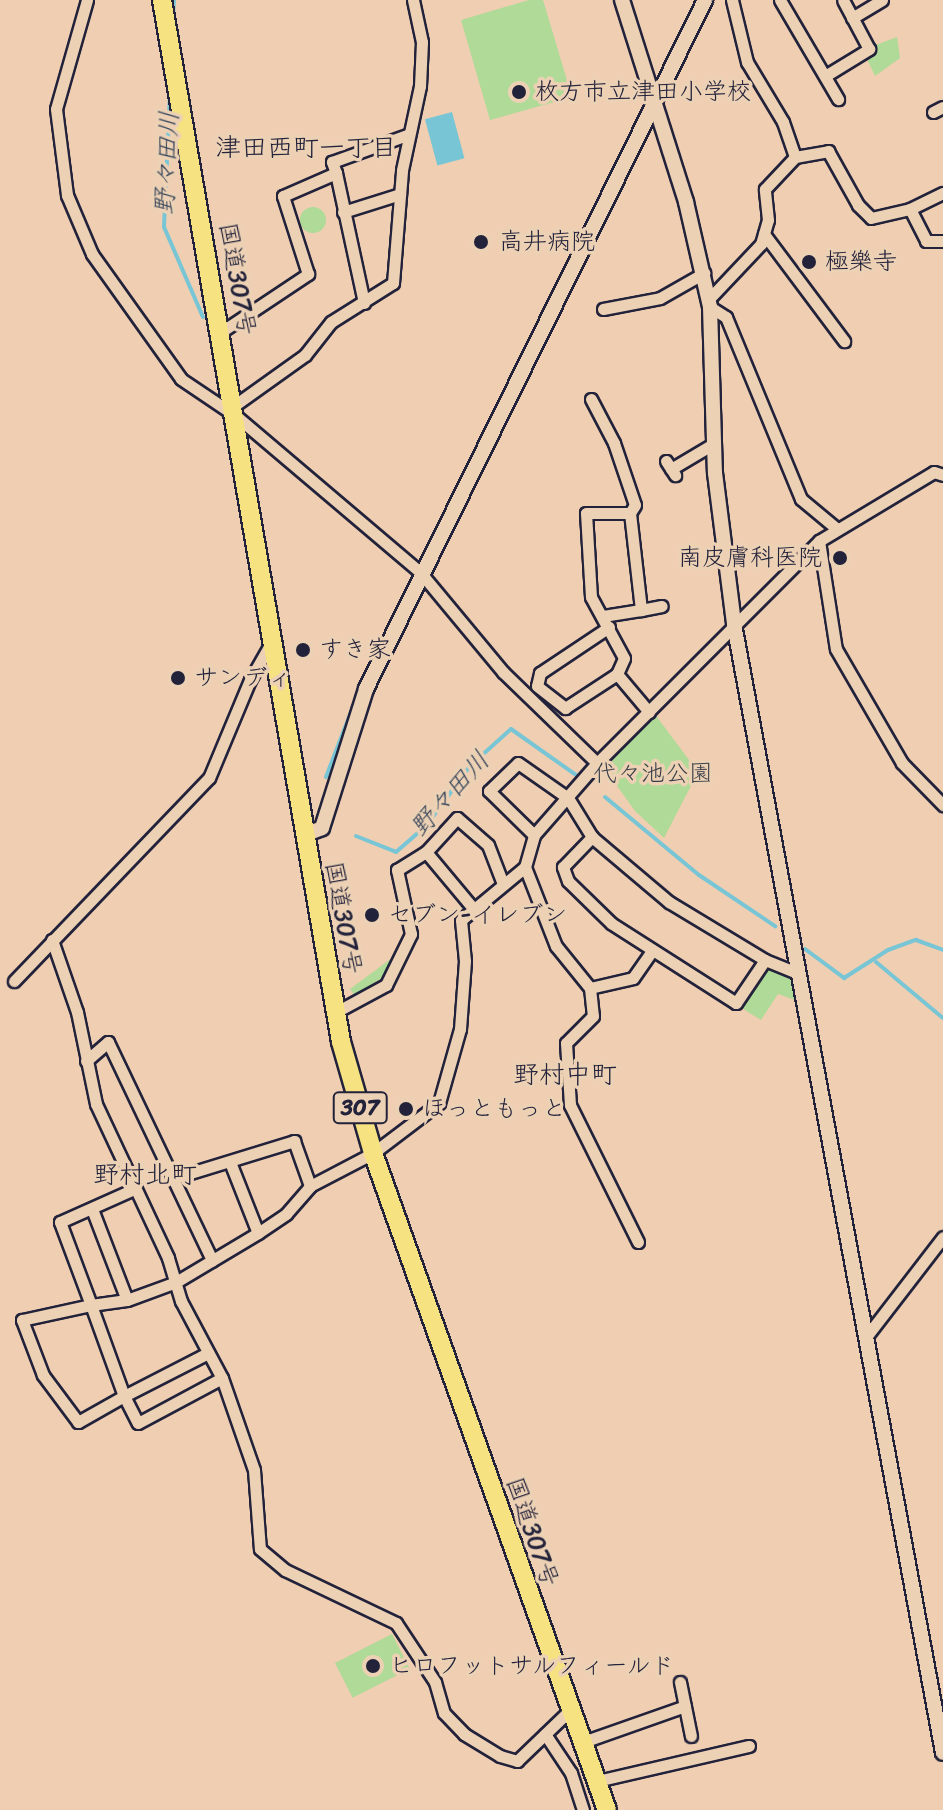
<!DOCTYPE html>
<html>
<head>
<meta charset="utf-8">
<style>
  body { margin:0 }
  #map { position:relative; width:943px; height:1810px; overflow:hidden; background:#efceb2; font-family:Sriracha,"Klee One",sans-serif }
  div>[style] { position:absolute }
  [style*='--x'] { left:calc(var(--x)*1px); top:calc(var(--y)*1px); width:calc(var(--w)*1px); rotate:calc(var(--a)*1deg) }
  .green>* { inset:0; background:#afda97; transform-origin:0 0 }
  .round { border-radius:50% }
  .water>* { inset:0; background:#78c6d5; transform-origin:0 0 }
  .stream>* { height:4px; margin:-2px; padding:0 2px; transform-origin:2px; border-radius:2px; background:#78c6d5 }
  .roads { filter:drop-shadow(2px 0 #22223b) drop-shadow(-2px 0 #22223b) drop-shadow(0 2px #22223b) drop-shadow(0 -2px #22223b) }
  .minor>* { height:11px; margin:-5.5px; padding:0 5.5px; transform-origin:5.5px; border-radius:5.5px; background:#edd1b4 }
  .tertiary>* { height:14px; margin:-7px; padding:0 7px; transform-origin:7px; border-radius:7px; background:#edd1b4 }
  .trunk>* { height:18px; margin:-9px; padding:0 9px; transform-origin:9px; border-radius:9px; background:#f6e281 }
  .dots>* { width:22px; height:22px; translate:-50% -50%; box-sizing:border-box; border:4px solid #edd1b4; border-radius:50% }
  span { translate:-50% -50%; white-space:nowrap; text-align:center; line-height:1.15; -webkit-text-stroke:7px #edd1b4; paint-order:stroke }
  .shield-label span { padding:2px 6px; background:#edd1b4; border:2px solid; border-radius:6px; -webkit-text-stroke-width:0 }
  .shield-label { font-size:22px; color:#22223b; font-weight:700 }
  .poi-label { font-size:24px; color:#22223b }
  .left { translate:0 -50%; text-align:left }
  .right { translate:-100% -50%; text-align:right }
  .street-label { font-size:24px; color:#22223b }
  .park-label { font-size:24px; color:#373e49 }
  .neighbourhood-label { font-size:26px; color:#22223b }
  .water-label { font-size:26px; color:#33435a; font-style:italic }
</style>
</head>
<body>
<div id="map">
  <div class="green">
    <div style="clip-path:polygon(529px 0,543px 0,572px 97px,490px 120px,461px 20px)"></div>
    <div style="clip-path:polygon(897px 37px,900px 58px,875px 76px,867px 59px,874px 53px,873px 46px)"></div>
    <div class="round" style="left:300px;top:207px;width:26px;height:26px"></div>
    <div style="clip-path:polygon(654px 713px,698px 772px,664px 838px,635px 811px,605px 769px)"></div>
    <div style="clip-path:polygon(392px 958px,384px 976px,356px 997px,350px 989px)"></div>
    <div style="clip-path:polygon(766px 968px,794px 976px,795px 1000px,778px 994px,761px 1020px,740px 1007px)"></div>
    <div style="left:392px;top:1634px;width:39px;height:64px;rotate:63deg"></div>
  </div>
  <div class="water">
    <div style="left:452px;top:112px;width:48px;height:28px;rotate:75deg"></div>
  </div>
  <div class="stream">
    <div style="--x:173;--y:18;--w:18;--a:-87"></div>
    <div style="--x:170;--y:94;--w:133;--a:92.6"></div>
    <div style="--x:164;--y:227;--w:98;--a:66.6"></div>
    <div style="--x:326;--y:777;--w:78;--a:-69"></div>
    <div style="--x:605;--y:797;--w:122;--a:39.7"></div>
    <div style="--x:699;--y:875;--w:92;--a:33.9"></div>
    <div style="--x:356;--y:836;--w:43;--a:21.8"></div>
    <div style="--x:396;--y:852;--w:40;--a:-41"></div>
    <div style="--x:426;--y:826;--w:74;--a:-53.7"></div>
    <div style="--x:470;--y:766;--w:55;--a:-42.1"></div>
    <div style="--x:511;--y:729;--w:80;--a:35.3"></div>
    <div style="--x:805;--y:949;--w:49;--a:36.6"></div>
    <div style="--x:844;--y:978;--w:52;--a:-32.5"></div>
    <div style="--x:888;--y:950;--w:30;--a:-20"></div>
    <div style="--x:916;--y:940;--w:29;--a:20"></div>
    <div style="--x:876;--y:962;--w:87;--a:39.9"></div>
  </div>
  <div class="roads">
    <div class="minor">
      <div style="--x:87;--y:0;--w:113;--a:105.9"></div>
      <div style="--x:56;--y:109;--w:87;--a:82.7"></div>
      <div style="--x:67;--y:195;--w:64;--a:67"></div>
      <div style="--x:92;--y:254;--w:153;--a:54.5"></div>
      <div style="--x:181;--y:379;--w:66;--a:33.9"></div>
      <div style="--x:236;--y:416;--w:241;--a:40.3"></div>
      <div style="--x:420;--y:572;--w:130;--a:50.3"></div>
      <div style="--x:503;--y:672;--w:131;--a:44.1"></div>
      <div style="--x:732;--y:0;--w:64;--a:76.4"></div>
      <div style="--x:747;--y:62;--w:70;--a:59"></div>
      <div style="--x:783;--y:122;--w:37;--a:71"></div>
      <div style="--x:780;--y:0;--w:115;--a:59.6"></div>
      <div style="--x:852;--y:18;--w:35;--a:-31"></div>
      <div style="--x:825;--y:76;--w:52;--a:-31.5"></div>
      <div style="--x:869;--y:49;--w:55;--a:-118"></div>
      <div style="--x:933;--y:112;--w:11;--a:-27"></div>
      <div style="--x:336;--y:173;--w:133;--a:77.8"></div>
      <div style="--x:910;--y:209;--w:36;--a:63"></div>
      <div style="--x:926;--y:241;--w:17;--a:0"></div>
      <div style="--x:343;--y:212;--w:60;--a:-17.5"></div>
      <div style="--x:764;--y:234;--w:134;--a:53.2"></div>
      <div style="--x:708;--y:300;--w:77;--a:-46.6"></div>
      <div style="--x:761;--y:244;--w:25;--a:-74"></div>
      <div style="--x:768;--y:220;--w:31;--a:-96"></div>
      <div style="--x:765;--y:189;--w:44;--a:-46.8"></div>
      <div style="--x:795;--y:157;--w:34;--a:-10"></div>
      <div style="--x:828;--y:151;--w:62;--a:60.9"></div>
      <div style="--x:858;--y:205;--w:18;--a:45"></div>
      <div style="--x:871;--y:218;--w:40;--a:-13"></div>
      <div style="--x:910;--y:209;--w:37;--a:-26"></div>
      <div style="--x:710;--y:307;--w:19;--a:32"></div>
      <div style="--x:726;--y:317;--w:197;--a:67.6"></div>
      <div style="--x:801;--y:499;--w:47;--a:39.8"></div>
      <div style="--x:603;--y:309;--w:58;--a:-10.9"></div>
      <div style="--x:660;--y:298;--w:51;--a:-29.6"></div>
      <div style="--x:221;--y:332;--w:105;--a:-33.7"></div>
      <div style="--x:308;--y:274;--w:82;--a:-107.8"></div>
      <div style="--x:283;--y:196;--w:58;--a:-23.5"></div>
      <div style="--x:336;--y:173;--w:12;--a:-110"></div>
      <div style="--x:332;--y:162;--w:80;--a:-19.8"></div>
      <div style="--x:591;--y:399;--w:50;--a:62.4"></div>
      <div style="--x:614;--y:443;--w:65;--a:71.3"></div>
      <div style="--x:635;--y:505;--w:9;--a:122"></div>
      <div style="--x:235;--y:405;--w:86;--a:-35.5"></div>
      <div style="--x:305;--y:355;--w:42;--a:-51.8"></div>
      <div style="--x:331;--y:322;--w:73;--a:-32.2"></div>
      <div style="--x:393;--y:283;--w:113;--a:-85.4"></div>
      <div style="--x:402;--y:170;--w:86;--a:-77.9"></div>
      <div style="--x:420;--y:86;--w:44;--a:-87.4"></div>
      <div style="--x:422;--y:42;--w:43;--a:-102.1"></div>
      <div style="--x:666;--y:461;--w:17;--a:57"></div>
      <div style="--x:671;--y:469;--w:49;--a:-30.8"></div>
      <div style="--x:819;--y:541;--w:109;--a:81.1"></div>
      <div style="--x:836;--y:649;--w:132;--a:59.9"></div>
      <div style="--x:902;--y:763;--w:59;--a:45.7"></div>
      <div style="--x:603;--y:616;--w:38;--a:-9"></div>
      <div style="--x:609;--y:627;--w:83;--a:146.3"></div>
      <div style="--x:540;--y:673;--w:13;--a:103"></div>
      <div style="--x:537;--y:686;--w:36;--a:38"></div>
      <div style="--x:565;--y:708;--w:62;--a:-33.2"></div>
      <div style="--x:649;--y:712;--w:50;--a:-130.1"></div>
      <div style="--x:617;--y:674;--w:17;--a:-66"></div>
      <div style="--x:624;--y:658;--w:69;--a:-118.4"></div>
      <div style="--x:591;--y:597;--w:84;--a:-93.4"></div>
      <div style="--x:586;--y:513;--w:44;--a:0"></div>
      <div style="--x:630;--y:513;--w:98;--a:83.5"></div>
      <div style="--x:641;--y:610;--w:21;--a:-11"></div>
      <div style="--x:534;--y:835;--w:63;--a:-135.6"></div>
      <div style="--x:489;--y:791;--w:40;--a:-44"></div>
      <div style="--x:518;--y:763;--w:61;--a:35"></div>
      <div style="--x:568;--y:798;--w:46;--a:58.4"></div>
      <div style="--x:592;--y:837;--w:101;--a:40.2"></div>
      <div style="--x:669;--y:902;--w:112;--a:31.1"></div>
      <div style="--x:765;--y:960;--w:52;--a:124"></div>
      <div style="--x:736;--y:1003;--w:148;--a:-147.4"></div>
      <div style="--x:611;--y:923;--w:60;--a:-135.7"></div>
      <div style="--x:568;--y:881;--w:15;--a:-110"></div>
      <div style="--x:563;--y:867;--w:42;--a:-46"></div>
      <div style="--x:426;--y:852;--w:46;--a:-47.6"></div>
      <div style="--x:457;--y:818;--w:41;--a:41.1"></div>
      <div style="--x:488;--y:845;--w:40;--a:69"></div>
      <div style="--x:525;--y:867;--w:85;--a:68.6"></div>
      <div style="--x:556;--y:946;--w:54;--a:51"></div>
      <div style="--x:590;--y:988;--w:28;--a:84"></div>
      <div style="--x:593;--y:1016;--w:38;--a:135"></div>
      <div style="--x:566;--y:1043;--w:62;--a:86.3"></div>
      <div style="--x:570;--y:1105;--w:153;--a:63.6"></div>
      <div style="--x:52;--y:940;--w:76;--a:70.9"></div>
      <div style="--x:77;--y:1012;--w:94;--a:78.3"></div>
      <div style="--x:96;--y:1104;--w:170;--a:64.9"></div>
      <div style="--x:168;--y:1258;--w:45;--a:73.2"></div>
      <div style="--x:181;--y:1301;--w:87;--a:62"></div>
      <div style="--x:222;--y:1378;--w:97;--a:70.8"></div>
      <div style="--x:254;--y:1470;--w:79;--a:85.7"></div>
      <div style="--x:260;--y:1549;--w:33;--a:40"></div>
      <div style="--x:285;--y:1570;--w:123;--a:25.5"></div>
      <div style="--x:396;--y:1623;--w:71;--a:56.5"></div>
      <div style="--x:435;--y:1682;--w:32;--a:74"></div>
      <div style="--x:444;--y:1713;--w:29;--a:46"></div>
      <div style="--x:464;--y:1734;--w:42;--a:31.4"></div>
      <div style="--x:500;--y:1756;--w:18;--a:16"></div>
      <div style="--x:517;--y:1761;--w:74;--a:-43.9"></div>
      <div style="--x:765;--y:960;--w:35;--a:22"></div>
      <div style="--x:14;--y:981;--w:281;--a:-46.2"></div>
      <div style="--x:209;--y:778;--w:106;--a:-67.3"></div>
      <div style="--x:250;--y:680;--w:43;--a:-60.4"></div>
      <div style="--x:590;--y:988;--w:44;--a:-13.1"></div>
      <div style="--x:633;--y:978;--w:33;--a:-55"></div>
      <div style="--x:336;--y:1012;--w:57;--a:-28.4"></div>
      <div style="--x:386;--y:985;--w:57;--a:-63.9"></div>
      <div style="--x:411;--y:934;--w:66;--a:-102.3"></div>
      <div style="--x:397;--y:870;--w:34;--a:-32"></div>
      <div style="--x:426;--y:852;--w:72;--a:50.1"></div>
      <div style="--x:86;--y:1061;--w:29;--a:-41"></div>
      <div style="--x:108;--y:1042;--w:242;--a:64.5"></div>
      <div style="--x:230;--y:1162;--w:76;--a:68.5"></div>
      <div style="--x:174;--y:1178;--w:126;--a:-17.1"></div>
      <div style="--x:294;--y:1141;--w:48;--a:70.4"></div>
      <div style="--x:134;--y:1189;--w:81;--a:156"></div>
      <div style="--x:60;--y:1222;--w:89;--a:69.5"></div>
      <div style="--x:91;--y:1305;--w:97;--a:70.1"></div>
      <div style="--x:124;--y:1396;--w:53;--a:150.5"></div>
      <div style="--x:78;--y:1422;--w:59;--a:-126.7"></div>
      <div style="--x:43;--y:1375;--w:59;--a:-110.9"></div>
      <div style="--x:22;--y:1320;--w:71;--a:-12.3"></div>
      <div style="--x:91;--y:1305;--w:36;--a:-8"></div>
      <div style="--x:127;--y:1300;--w:52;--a:-20.2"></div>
      <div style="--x:176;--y:1282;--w:96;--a:-30.9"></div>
      <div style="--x:258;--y:1233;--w:34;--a:-34"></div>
      <div style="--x:286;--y:1214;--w:37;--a:-49"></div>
      <div style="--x:310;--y:1186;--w:71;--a:-27.6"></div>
      <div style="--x:373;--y:1153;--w:83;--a:-37.1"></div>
      <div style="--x:439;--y:1103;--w:77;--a:-74.2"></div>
      <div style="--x:460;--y:1029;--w:68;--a:-85.8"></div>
      <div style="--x:465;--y:961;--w:41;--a:-95.6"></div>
      <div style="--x:461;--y:920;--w:83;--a:-39.6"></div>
      <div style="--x:525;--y:867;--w:33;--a:-74"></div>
      <div style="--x:534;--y:835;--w:96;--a:-48.8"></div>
      <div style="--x:597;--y:763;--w:314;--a:-45"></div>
      <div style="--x:819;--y:541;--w:134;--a:-31"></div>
      <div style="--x:934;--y:472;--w:9;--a:18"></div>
      <div style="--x:92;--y:1209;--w:97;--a:69"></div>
      <div style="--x:866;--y:1337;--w:126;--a:-52.4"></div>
      <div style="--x:208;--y:1353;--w:94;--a:152.9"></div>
      <div style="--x:124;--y:1396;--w:30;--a:63"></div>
      <div style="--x:138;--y:1423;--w:95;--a:-28.2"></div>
      <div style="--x:680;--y:1682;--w:55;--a:78.5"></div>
      <div style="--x:545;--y:1734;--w:47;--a:56.3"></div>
      <div style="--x:571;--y:1773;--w:39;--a:72"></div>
      <div style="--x:583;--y:1742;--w:108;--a:-19.4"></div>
      <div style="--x:597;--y:1781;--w:156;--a:-13"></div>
    </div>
    <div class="tertiary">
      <div style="--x:622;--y:0;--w:212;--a:72.4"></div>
      <div style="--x:686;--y:202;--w:108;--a:77.1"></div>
      <div style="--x:710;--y:307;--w:166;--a:88.3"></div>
      <div style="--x:715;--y:473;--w:152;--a:82.8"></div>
      <div style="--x:734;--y:624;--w:1148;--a:79.51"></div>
      <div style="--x:304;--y:835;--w:19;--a:-21"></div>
      <div style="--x:322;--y:828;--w:146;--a:-72.4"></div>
      <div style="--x:366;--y:689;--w:768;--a:-63.8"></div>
    </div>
    <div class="trunk">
      <div style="--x:162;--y:0;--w:1057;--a:80.25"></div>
      <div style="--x:341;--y:1042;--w:116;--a:73.9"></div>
      <div style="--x:373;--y:1153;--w:697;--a:70.4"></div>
    </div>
  </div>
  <div class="dots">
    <div style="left:519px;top:92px;background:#22223b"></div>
    <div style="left:481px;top:242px;background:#22223b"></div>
    <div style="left:809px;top:262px;background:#22223b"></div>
    <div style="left:840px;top:558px;background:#22223b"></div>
    <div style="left:303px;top:650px;background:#22223b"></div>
    <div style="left:178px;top:678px;background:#22223b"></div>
    <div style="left:372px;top:915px;background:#22223b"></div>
    <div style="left:406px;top:1109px;background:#22223b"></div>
    <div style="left:373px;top:1666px;background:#22223b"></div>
  </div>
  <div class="shield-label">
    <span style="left:360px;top:1108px">307</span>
  </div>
  <div class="poi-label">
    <span class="left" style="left:535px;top:92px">枚方市立津田小学校</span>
    <span class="left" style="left:499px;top:242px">高井病院</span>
    <span class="left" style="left:825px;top:262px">極樂寺</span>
    <span class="right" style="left:822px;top:558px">南皮膚科医院</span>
    <span class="left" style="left:319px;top:650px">すき家</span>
    <span class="left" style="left:194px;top:678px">サンディ</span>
    <span class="left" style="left:388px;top:915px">セブン-イレブン</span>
    <span class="left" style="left:422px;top:1109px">ほっともっと</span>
    <span class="left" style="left:389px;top:1666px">ヒロフットサルフィールド</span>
  </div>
  <div class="street-label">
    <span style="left:237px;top:279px;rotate:80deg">国道307号</span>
    <span style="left:343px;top:918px;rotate:80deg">国道307号</span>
    <span style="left:532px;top:1532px;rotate:71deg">国道307号</span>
  </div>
  <div class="park-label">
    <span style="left:653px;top:774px">代々池公園</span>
  </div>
  <div class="neighbourhood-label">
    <span style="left:306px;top:148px">津田西町一丁目</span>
    <span style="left:565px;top:1075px">野村中町</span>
    <span style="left:145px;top:1175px">野村北町</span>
  </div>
  <div class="water-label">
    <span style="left:167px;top:163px;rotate:-87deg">野々田川</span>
    <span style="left:450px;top:794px;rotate:-48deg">野々田川</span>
  </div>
</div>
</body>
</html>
